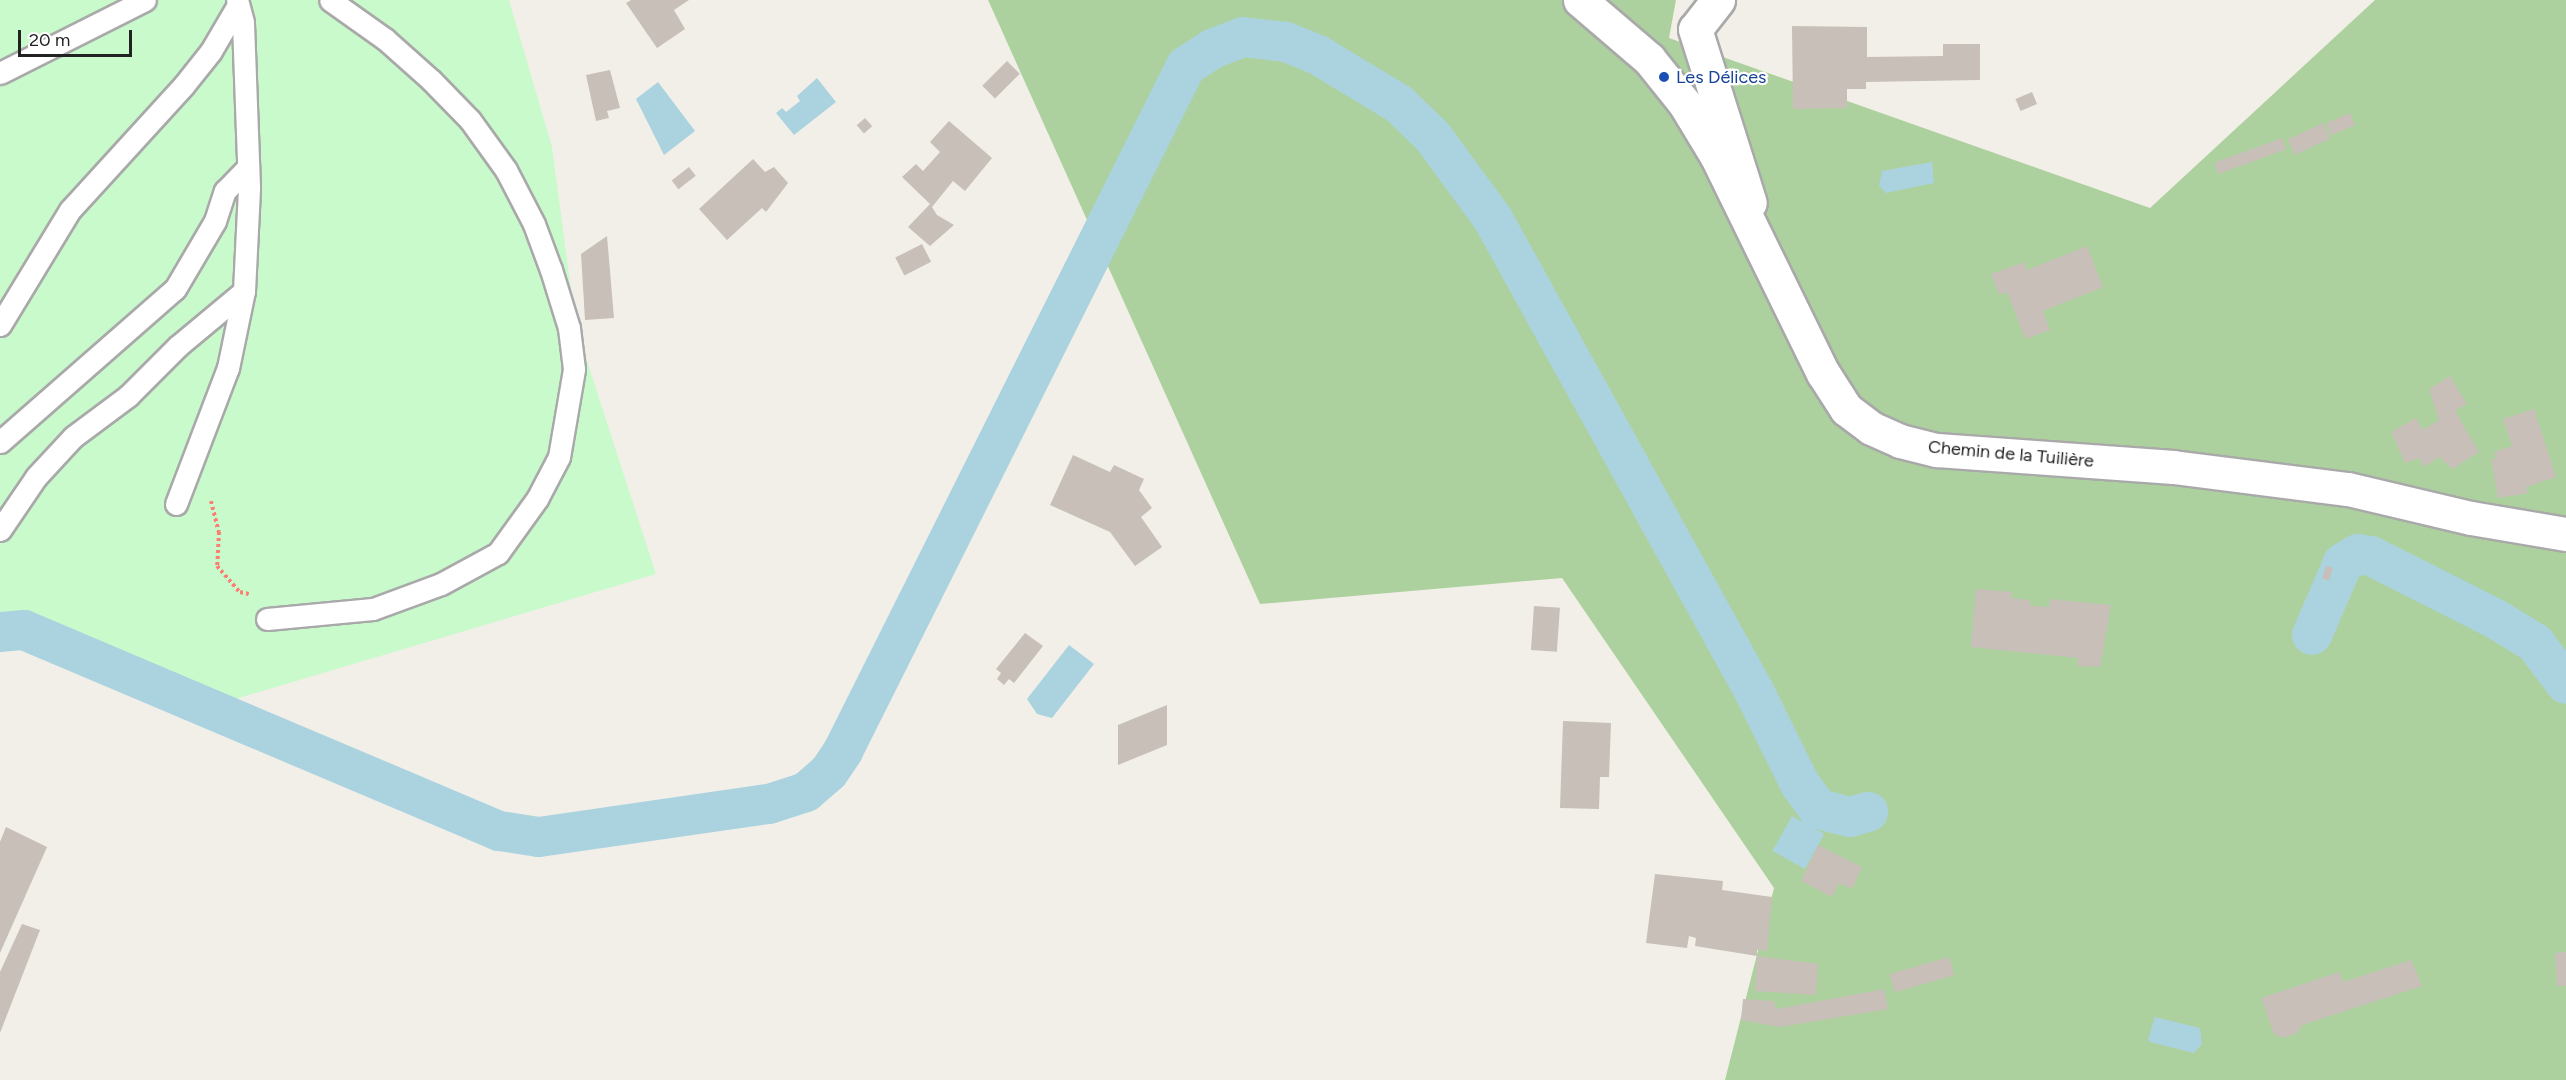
<!DOCTYPE html>
<html>
<head>
<meta charset="utf-8">
<style>
  body { margin:0 }
  #map { position:relative; width:2566px; height:1080px; overflow:hidden; background:#f2efe9; font-family:Figtree,sans-serif }
  div>[style] { position:absolute }
  [style*='--x'] { left:calc(var(--x)*1px); top:calc(var(--y)*1px); width:calc(var(--w)*1px); rotate:calc(var(--a)*1deg) }
  .forest>* { inset:0; background:#add19e }
  .park>* { inset:0; background:#c8facc }
  .water>* { inset:0; background:#aad3df; transform-origin:0 0 }
  .canal>* { height:40px; margin:-20px; padding:0 20px; transform-origin:20px; border-radius:20px; background:#aad3df }
  .building>* { inset:0; background:#c7bfb8; transform-origin:0 0 }
  .path>* { height:4px; margin-top:-2px; transform-origin:0; background:repeating-linear-gradient(90deg,#fa8072 0 3px,transparent 0 6px) }
  .roads { filter:drop-shadow(2px 0 #a9a9a9) drop-shadow(-2px 0 #a9a9a9) drop-shadow(0 2px #a9a9a9) drop-shadow(0 -2px #a9a9a9) }
  .service>* { height:21px; margin:-10.5px; padding:0 10.5px; transform-origin:10.5px; border-radius:10.5px; background:#fff }
  .minor>* { height:33px; margin:-16.5px; padding:0 16.5px; transform-origin:16.5px; border-radius:16.5px; background:#fff }
  .tertiary>* { height:33px; margin:-16.5px; padding:0 16.5px; transform-origin:16.5px; border-radius:16.5px; background:#fff }
  .dots>* { width:16px; height:16px; translate:-50% -50%; box-sizing:border-box; border:3px solid #fff; border-radius:50% }
  span { translate:-50% -50%; white-space:nowrap; text-align:center; line-height:1.15; -webkit-text-stroke:4.5px #fff; paint-order:stroke }
  .transit-label { font-size:18px; color:#164399 }
  .left { translate:0 -50%; text-align:left }
  .street-label { font-size:18px; color:#222 }
  .scale { position:absolute; left:18px; top:30px; width:114px; height:27px; box-sizing:border-box; border:3px solid #222; border-top:0; padding-left:8px; font-size:18px; line-height:21px; white-space:nowrap; color:#222; -webkit-text-stroke:4px #fff; paint-order:stroke }
</style>
</head>
<body>
<div id="map">
  <div class="forest">
    <div style="clip-path:polygon(988px 0,1676px 0,1669px 38px,2150px 208px,2375px 0,2566px 0,2566px 1080px,1725px 1080px,1774px 888px,1562px 578px,1260px 604px)"></div>
  </div>
  <div class="park">
    <div style="clip-path:polygon(0 0,509px 0,552px 147px,576px 327px,656px 574px,232px 700px,91px 642px,28px 620px,0 620px)"></div>
  </div>
  <div class="water">
    <div style="clip-path:polygon(817px 78px,836px 102px,794px 135px,776px 113px,782px 108px,786px 112px,800px 101px,797px 96px)"></div>
    <div style="clip-path:polygon(658px 82px,695px 131px,664px 155px,636px 99px)"></div>
    <div style="clip-path:polygon(1932px 162px,1934px 183px,1886px 193px,1879px 186px,1882px 171px)"></div>
    <div style="clip-path:polygon(1069px 645px,1094px 664px,1052px 718px,1037px 714px,1027px 699px)"></div>
    <div style="left:1792px;top:816px;width:37px;height:40px;rotate:29deg"></div>
    <div style="clip-path:polygon(2155px 1017px,2200px 1028px,2202px 1044px,2194px 1053px,2150px 1042px,2148px 1040px)"></div>
  </div>
  <div class="canal">
    <div style="--x:0;--y:632;--w:24;--a:-5"></div>
    <div style="--x:24;--y:630;--w:516;--a:22.94"></div>
    <div style="--x:499;--y:831;--w:40;--a:8.5"></div>
    <div style="--x:539;--y:837;--w:232;--a:-8.2"></div>
    <div style="--x:769;--y:804;--w:39;--a:-18"></div>
    <div style="--x:806;--y:792;--w:30;--a:-41"></div>
    <div style="--x:829;--y:772;--w:25;--a:-56"></div>
    <div style="--x:843;--y:751;--w:766;--a:-63.4"></div>
    <div style="--x:1186;--y:66;--w:31;--a:-33"></div>
    <div style="--x:1212;--y:49;--w:33;--a:-21"></div>
    <div style="--x:1243;--y:37;--w:43;--a:6.6"></div>
    <div style="--x:1286;--y:42;--w:35;--a:22"></div>
    <div style="--x:1318;--y:55;--w:95;--a:31.2"></div>
    <div style="--x:1399;--y:104;--w:47;--a:44.1"></div>
    <div style="--x:1433;--y:137;--w:102;--a:53.8"></div>
    <div style="--x:1493;--y:219;--w:539;--a:61.06"></div>
    <div style="--x:1754;--y:691;--w:104;--a:63.7"></div>
    <div style="--x:1800;--y:784;--w:31;--a:54"></div>
    <div style="--x:1818;--y:809;--w:33;--a:14"></div>
    <div style="--x:1850;--y:817;--w:19;--a:-16"></div>
    <div style="--x:2312;--y:635;--w:78;--a:-66.7"></div>
    <div style="--x:2343;--y:563;--w:17;--a:-31"></div>
    <div style="--x:2358;--y:554;--w:13;--a:9"></div>
    <div style="--x:2371;--y:556;--w:138;--a:26.8"></div>
    <div style="--x:2494;--y:618;--w:48;--a:31.4"></div>
    <div style="--x:2535;--y:643;--w:51;--a:52.9"></div>
  </div>
  <div class="building">
    <div style="clip-path:polygon(631px 0,689px 0,674px 10px,685px 29px,657px 48px,626px 3px)"></div>
    <div style="clip-path:polygon(1792px 26px,1867px 27px,1867px 57px,1943px 56px,1943px 44px,1980px 44px,1980px 80px,1866px 82px,1866px 89px,1847px 89px,1847px 108px,1793px 109px)"></div>
    <div style="left:1007px;top:61px;width:18px;height:35px;rotate:45deg"></div>
    <div style="clip-path:polygon(610px 70px,620px 108px,607px 111px,609px 118px,596px 121px,586px 75px)"></div>
    <div style="left:2032px;top:92px;width:13px;height:18px;rotate:67deg"></div>
    <div style="left:2350px;top:113px;width:13px;height:26px;rotate:67deg"></div>
    <div style="left:865px;top:118px;width:11px;height:11px;rotate:49deg"></div>
    <div style="clip-path:polygon(949px 121px,992px 158px,965px 191px,953px 181px,932px 207px,937px 215px,954px 225px,930px 246px,908px 227px,930px 204px,902px 177px,916px 164px,923px 171px,940px 152px,930px 142px)"></div>
    <div style="left:2323px;top:123px;width:17px;height:39px;rotate:65deg"></div>
    <div style="left:2282px;top:138px;width:12px;height:72px;rotate:70deg"></div>
    <div style="clip-path:polygon(753px 159px,765px 172px,774px 167px,788px 183px,766px 212px,762px 208px,727px 240px,699px 209px)"></div>
    <div style="left:689px;top:167px;width:11px;height:22px;rotate:52deg"></div>
    <div style="clip-path:polygon(607px 236px,614px 318px,585px 320px,581px 254px)"></div>
    <div style="left:922px;top:244px;width:20px;height:30px;rotate:63deg"></div>
    <div style="clip-path:polygon(2087px 246px,2103px 287px,2043px 311px,2050px 330px,2025px 339px,2007px 292px,1999px 295px,1991px 274px,2024px 262px,2027px 270px)"></div>
    <div style="clip-path:polygon(2450px 376px,2467px 404px,2455px 411px,2479px 452px,2452px 469px,2439px 457px,2424px 467px,2419px 458px,2405px 463px,2391px 432px,2416px 418px,2423px 430px,2439px 420px,2429px 389px)"></div>
    <div style="clip-path:polygon(2534px 409px,2556px 477px,2526px 487px,2528px 493px,2498px 498px,2491px 460px,2496px 458px,2494px 452px,2512px 446px,2503px 419px)"></div>
    <div style="clip-path:polygon(1073px 455px,1110px 472px,1114px 465px,1144px 479px,1139px 490px,1152px 508px,1141px 517px,1162px 547px,1135px 566px,1110px 532px,1050px 505px)"></div>
    <div style="left:2326px;top:566px;width:7px;height:13px;rotate:16deg"></div>
    <div style="clip-path:polygon(1976px 589px,2012px 592px,2011px 598px,2030px 600px,2030px 606px,2049px 607px,2050px 599px,2111px 605px,2100px 667px,2078px 666px,2078px 658px,1971px 647px)"></div>
    <div style="left:1534px;top:606px;width:26px;height:44px;rotate:4deg"></div>
    <div style="clip-path:polygon(1025px 633px,1043px 646px,1014px 683px,1009px 679px,1004px 685px,997px 679px,1001px 673px,996px 669px)"></div>
    <div style="clip-path:polygon(1167px 705px,1167px 745px,1118px 765px,1118px 725px)"></div>
    <div style="clip-path:polygon(1563px 721px,1611px 723px,1609px 777px,1600px 777px,1599px 809px,1560px 808px)"></div>
    <div style="clip-path:polygon(6px 827px,47px 847px,0 953px,0 842px)"></div>
    <div style="clip-path:polygon(1818px 845px,1862px 867px,1852px 889px,1839px 883px,1832px 897px,1801px 881px)"></div>
    <div style="clip-path:polygon(1655px 874px,1723px 881px,1722px 890px,1772px 897px,1767px 951px,1757px 950px,1757px 956px,1818px 964px,1816px 995px,1755px 991px,1757px 956px,1695px 946px,1696px 938px,1689px 936px,1687px 948px,1646px 943px)"></div>
    <div style="clip-path:polygon(22px 924px,40px 930px,0 1033px,0 972px)"></div>
    <div style="clip-path:polygon(2566px 952px,2566px 986px,2557px 986px,2555px 953px)"></div>
    <div style="left:1949px;top:957px;width:19px;height:62px;rotate:74deg"></div>
    <div style="clip-path:polygon(2411px 960px,2422px 986px,2302px 1025px,2297px 1033px,2283px 1038px,2274px 1034px,2261px 998px,2339px 972px,2343px 982px)"></div>
    <div style="clip-path:polygon(1884px 989px,1888px 1009px,1780px 1027px,1741px 1020px,1743px 999px,1774px 1001px,1776px 1009px)"></div>
  </div>
  <div class="path">
    <div style="--x:211;--y:501;--w:32;--a:76"></div>
    <div style="--x:219;--y:532;--w:34;--a:93"></div>
    <div style="--x:217;--y:566;--w:35;--a:49"></div>
    <div style="--x:240;--y:592;--w:9;--a:13"></div>
  </div>
  <div class="roads">
    <div class="service">
      <div style="--x:0;--y:73;--w:162;--a:-26.7"></div>
      <div style="--x:0;--y:325;--w:135;--a:-58.7"></div>
      <div style="--x:70;--y:210;--w:169;--a:-47.6"></div>
      <div style="--x:184;--y:85;--w:43;--a:-51.5"></div>
      <div style="--x:211;--y:51;--w:53;--a:-59.6"></div>
      <div style="--x:0;--y:442;--w:232;--a:-41.2"></div>
      <div style="--x:175;--y:289;--w:79;--a:-59.5"></div>
      <div style="--x:215;--y:221;--w:32;--a:-72"></div>
      <div style="--x:225;--y:191;--w:33;--a:-46"></div>
      <div style="--x:176;--y:504;--w:146;--a:-69.1"></div>
      <div style="--x:228;--y:368;--w:79;--a:-78.3"></div>
      <div style="--x:244;--y:291;--w:104;--a:-87.2"></div>
      <div style="--x:249;--y:187;--w:165;--a:-92.1"></div>
      <div style="--x:243;--y:22;--w:23;--a:-105"></div>
      <div style="--x:0;--y:530;--w:64;--a:-55.8"></div>
      <div style="--x:36;--y:477;--w:54;--a:-47.2"></div>
      <div style="--x:73;--y:437;--w:69;--a:-36.7"></div>
      <div style="--x:128;--y:396;--w:71;--a:-45"></div>
      <div style="--x:178;--y:346;--w:86;--a:-39.8"></div>
      <div style="--x:267;--y:619;--w:106;--a:-5.4"></div>
      <div style="--x:373;--y:609;--w:72;--a:-20.2"></div>
      <div style="--x:441;--y:584;--w:65;--a:-28.5"></div>
      <div style="--x:498;--y:553;--w:67;--a:-54.2"></div>
      <div style="--x:537;--y:499;--w:47;--a:-62.4"></div>
      <div style="--x:559;--y:457;--w:89;--a:-80.3"></div>
      <div style="--x:574;--y:369;--w:41;--a:-97"></div>
      <div style="--x:569;--y:328;--w:61;--a:-107.2"></div>
      <div style="--x:551;--y:270;--w:49;--a:-110.3"></div>
      <div style="--x:534;--y:224;--w:61;--a:-117.4"></div>
      <div style="--x:506;--y:170;--w:62;--a:-125.8"></div>
      <div style="--x:470;--y:120;--w:56;--a:-134.3"></div>
      <div style="--x:431;--y:80;--w:62;--a:-138.3"></div>
      <div style="--x:385;--y:39;--w:67;--a:-144.7"></div>
    </div>
    <div class="minor">
      <div style="--x:1718;--y:0;--w:37;--a:128"></div>
      <div style="--x:1695;--y:29;--w:182;--a:72.5"></div>
    </div>
    <div class="tertiary">
      <div style="--x:1580;--y:0;--w:91;--a:40.5"></div>
      <div style="--x:1649;--y:59;--w:58;--a:51.3"></div>
      <div style="--x:1685;--y:104;--w:62;--a:58.9"></div>
      <div style="--x:1717;--y:157;--w:241;--a:63.9"></div>
      <div style="--x:1823;--y:373;--w:43;--a:57.4"></div>
      <div style="--x:1846;--y:409;--w:31;--a:37"></div>
      <div style="--x:1871;--y:428;--w:32;--a:24"></div>
      <div style="--x:1900;--y:441;--w:38;--a:14"></div>
      <div style="--x:1937;--y:450;--w:237;--a:4.1"></div>
      <div style="--x:2173;--y:467;--w:176;--a:7.2"></div>
      <div style="--x:2348;--y:489;--w:126;--a:13.3"></div>
      <div style="--x:2471;--y:518;--w:96;--a:9.6"></div>
    </div>
  </div>
  <div class="dots">
    <div style="left:1664px;top:77px;background:#1a4fb4"></div>
  </div>
  <div class="transit-label">
    <span class="left" style="left:1676px;top:77px">Les Délices</span>
  </div>
  <div class="street-label">
    <span style="left:2011px;top:454px;rotate:5deg">Chemin de la Tuilière</span>
  </div>
  <div class="scale">20 m</div>
</div>
</body>
</html>
